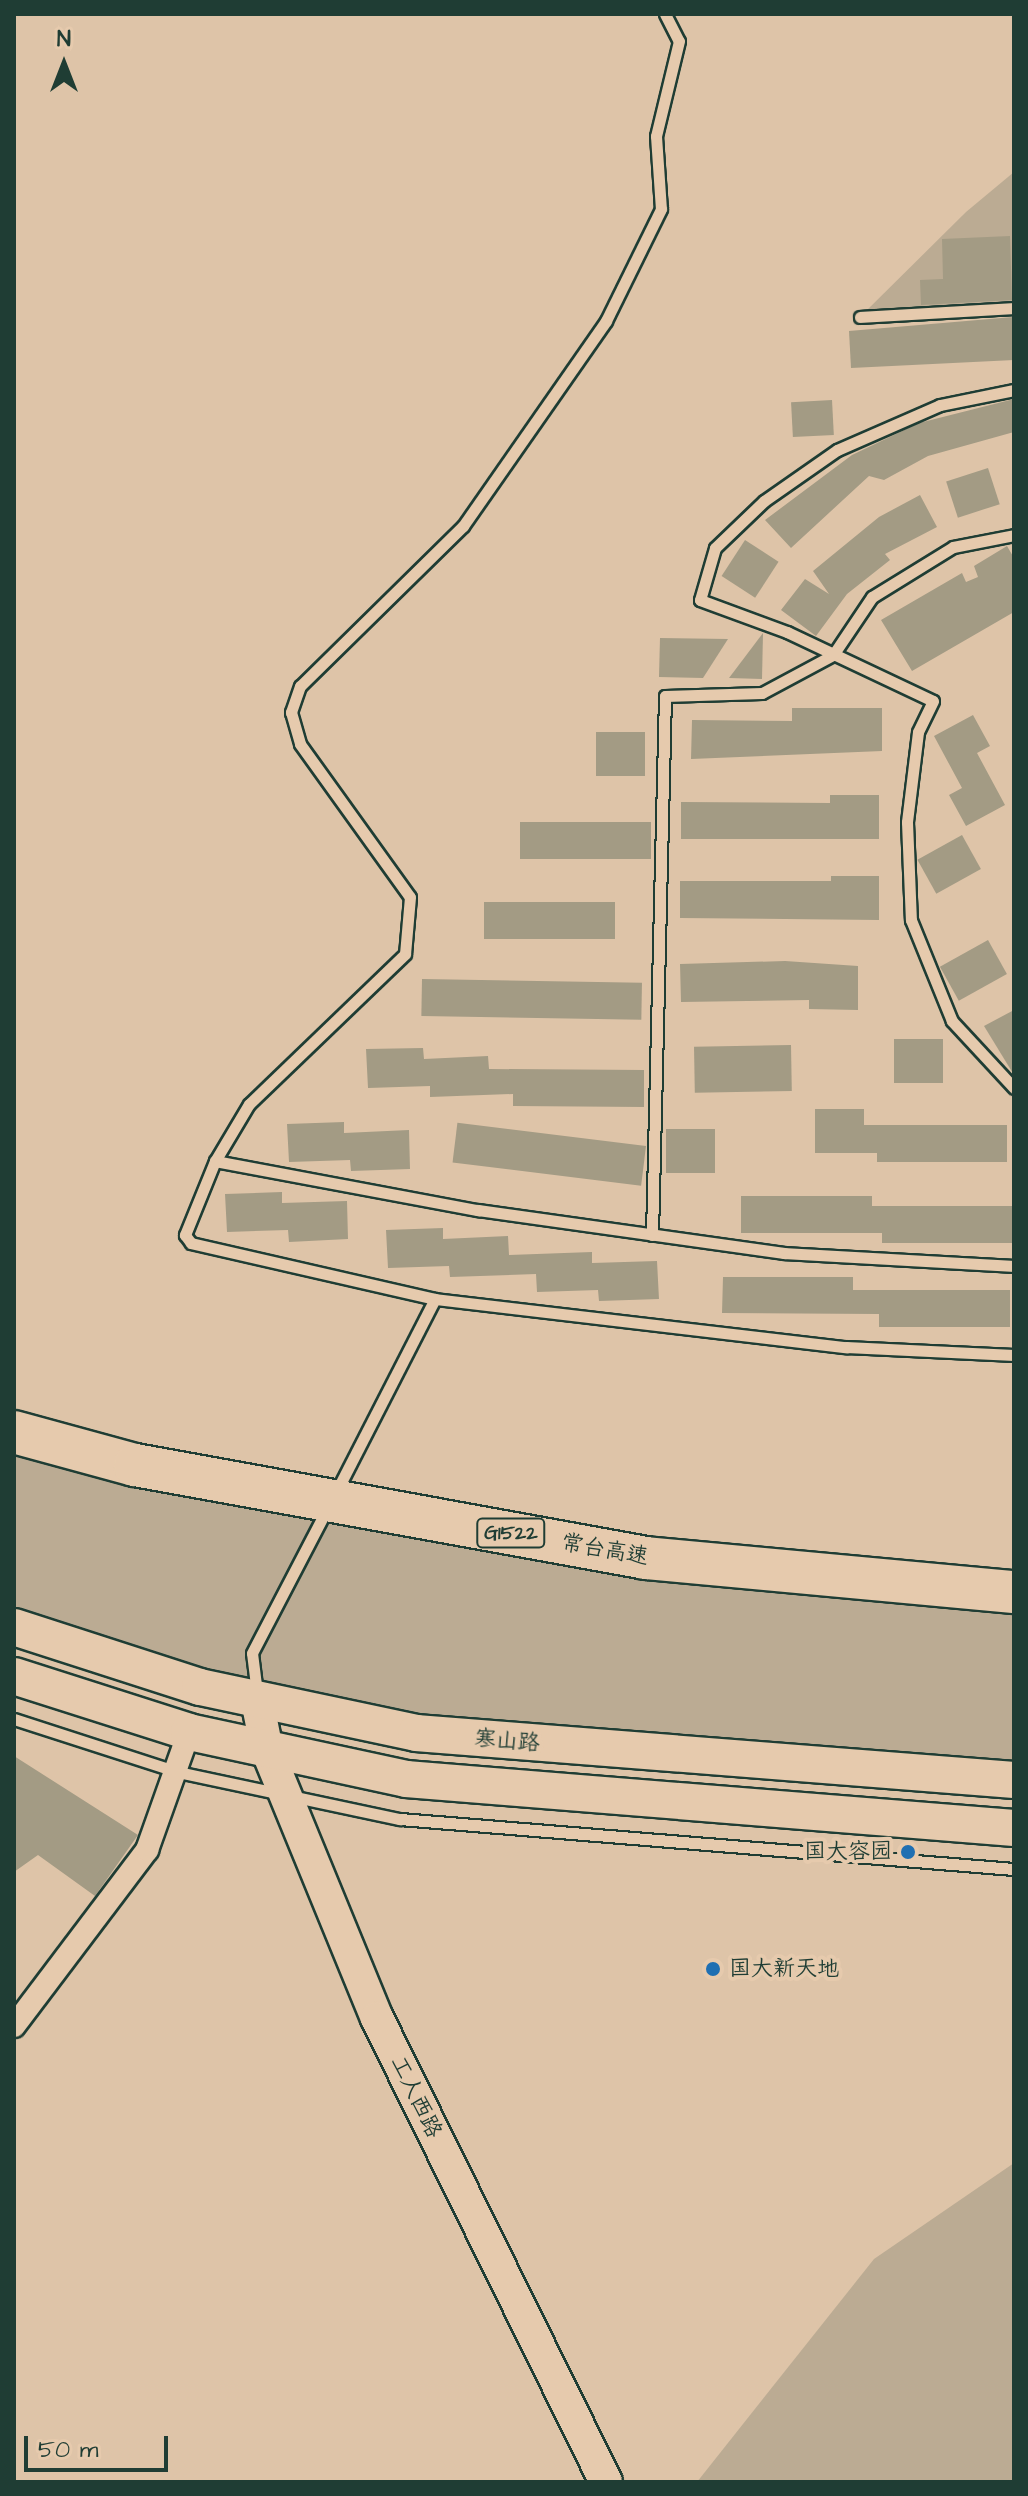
<!DOCTYPE html>
<html>
<head>
<meta charset="utf-8">
<style>
  body { margin:0 }
  #map { position:relative; width:1028px; height:2496px; overflow:hidden; background:#dec4a8; font-family:"Architects Daughter","LXGW WenKai TC",sans-serif }
  div>[style] { position:absolute }
  [style*='--x'] { left:calc(var(--x)*1px); top:calc(var(--y)*1px); width:calc(var(--w)*1px); rotate:calc(var(--a)*1deg) }
  .green>* { inset:0; background:#bbab93 }
  .building>* { inset:0; background:#a39b84; transform-origin:0 0 }
  .roads { filter:drop-shadow(2px 0 #1f3d34) drop-shadow(-2px 0 #1f3d34) drop-shadow(0 2px #1f3d34) drop-shadow(0 -2px #1f3d34) }
  .lane>* { height:11px; margin:-5.5px; padding:0 5.5px; transform-origin:5.5px; border-radius:5.5px; background:#e6caad }
  .street>* { height:22px; margin:-11px; padding:0 11px; transform-origin:11px; border-radius:11px; background:#e6caad }
  .secondary>* { height:32px; margin:-16px; padding:0 16px; transform-origin:16px; border-radius:16px; background:#e6caad }
  .primary>* { height:36px; margin:-18px; padding:0 18px; transform-origin:18px; border-radius:18px; background:#e6caad }
  .highway>* { height:42px; margin:-21px; padding:0 21px; transform-origin:21px; border-radius:21px; background:#e6caad }
  .dots>* { width:22px; height:22px; translate:-50% -50%; box-sizing:border-box; border:4px solid #e6caad; border-radius:50% }
  span { translate:-50% -50%; white-space:nowrap; text-align:center; line-height:1.15; -webkit-text-stroke:8px #e6caad; paint-order:stroke }
  .shield-label span { padding:2px 6px; background:#e6caad; border:2px solid; border-radius:6px; -webkit-text-stroke-width:0 }
  .shield-label { font-size:20px; color:#1f3d34; font-weight:700 }
  .street-label { font-size:22px; color:#1f3d34 }
  .poi-label { font-size:22px; color:#1f3d34 }
  .right { translate:-100% -50%; text-align:right }
  .left { translate:0 -50%; text-align:left }
  .frame { position:absolute; inset:0; border:16px solid #1f3d34; pointer-events:none }
  .north { position:absolute; left:24px; top:24px; width:80px; height:80px; -webkit-text-stroke:6px #e6caad; paint-order:stroke; rotate:0deg; font-size:22px; font-weight:700; line-height:32px; text-align:center; color:#1f3d34 }
  .north::after { content:''; display:block; margin:auto; width:28px; height:36px; background:#1f3d34; clip-path:polygon(50% 0,100% 100%,50% 72%,0 100%) }
  .scale { position:absolute; left:24px; top:2436px; width:144px; height:36px; box-sizing:border-box; border:4px solid #1f3d34; border-top:0; padding-left:10px; font-size:24px; line-height:28px; white-space:nowrap; color:#1f3d34; -webkit-text-stroke:6px #e6caad; paint-order:stroke }
</style>
</head>
<body>
<div id="map">
  <div class="green">
    <div style="clip-path:polygon(1014px 172px,1014px 308px,860px 317px,966px 212px)"></div>
    <div style="clip-path:polygon(14px 1432px,135px 1465px,1014px 1592px,1014px 1780px,416px 1733px,14px 1627px)"></div>
    <div style="clip-path:polygon(1014px 2163px,1014px 2482px,697px 2482px,874px 2259px)"></div>
  </div>
  <div class="building">
    <div style="clip-path:polygon(1010px 236px,1012px 300px,921px 305px,920px 280px,943px 279px,942px 239px)"></div>
    <div style="clip-path:polygon(1013px 317px,1014px 360px,851px 368px,849px 331px)"></div>
    <div style="clip-path:polygon(1014px 399px,1014px 432px,928px 456px,884px 480px,869px 476px,791px 548px,765px 520px,852px 455px,919px 423px)"></div>
    <div style="left:832px;top:400px;width:35px;height:41px;rotate:87deg"></div>
    <div style="left:988px;top:468px;width:38px;height:44px;rotate:72deg"></div>
    <div style="clip-path:polygon(920px 495px,937px 527px,885px 554px,890px 560px,847px 594px,816px 636px,781px 610px,805px 579px,829px 594px,813px 571px,879px 517px)"></div>
    <div style="left:745px;top:540px;width:40px;height:43px;rotate:33deg"></div>
    <div style="clip-path:polygon(1007px 546px,1014px 558px,1014px 612px,912px 671px,881px 620px,962px 573px,966px 582px,978px 577px,974px 566px)"></div>
    <div style="clip-path:polygon(763px 633px,762px 679px,729px 678px)"></div>
    <div style="clip-path:polygon(660px 638px,728px 639px,703px 678px,659px 677px)"></div>
    <div style="clip-path:polygon(792px 708px,882px 708px,882px 751px,691px 759px,692px 720px,792px 721px)"></div>
    <div style="clip-path:polygon(973px 715px,990px 746px,977px 753px,1005px 805px,966px 826px,949px 795px,962px 788px,934px 736px)"></div>
    <div style="left:596px;top:732px;width:49px;height:44px"></div>
    <div style="clip-path:polygon(830px 795px,879px 795px,879px 839px,681px 839px,681px 802px,830px 803px)"></div>
    <div style="left:520px;top:822px;width:131px;height:37px"></div>
    <div style="left:962px;top:835px;width:39px;height:51px;rotate:61deg"></div>
    <div style="clip-path:polygon(831px 876px,879px 876px,879px 920px,680px 918px,680px 881px,831px 881px)"></div>
    <div style="left:484px;top:902px;width:131px;height:37px"></div>
    <div style="left:988px;top:940px;width:39px;height:55px;rotate:61deg"></div>
    <div style="clip-path:polygon(785px 961px,858px 966px,858px 1010px,809px 1009px,809px 1000px,681px 1002px,680px 964px)"></div>
    <div style="left:422px;top:979px;width:220px;height:37px;rotate:1deg"></div>
    <div style="clip-path:polygon(1014px 1010px,1014px 1075px,984px 1026px)"></div>
    <div style="left:894px;top:1039px;width:49px;height:44px"></div>
    <div style="left:791px;top:1045px;width:46px;height:97px;rotate:89deg"></div>
    <div style="clip-path:polygon(423px 1048px,424px 1059px,488px 1056px,489px 1069px,644px 1070px,644px 1107px,513px 1106px,513px 1094px,430px 1097px,430px 1086px,368px 1088px,366px 1049px)"></div>
    <div style="clip-path:polygon(815px 1109px,864px 1109px,864px 1125px,1007px 1125px,1007px 1162px,877px 1162px,877px 1153px,815px 1153px)"></div>
    <div style="clip-path:polygon(344px 1122px,344px 1133px,409px 1130px,410px 1169px,351px 1171px,350px 1160px,289px 1162px,287px 1124px)"></div>
    <div style="left:666px;top:1129px;width:49px;height:44px"></div>
    <div style="left:646px;top:1146px;width:40px;height:190px;rotate:97deg"></div>
    <div style="clip-path:polygon(282px 1192px,282px 1203px,347px 1201px,348px 1239px,289px 1242px,288px 1230px,227px 1232px,225px 1194px)"></div>
    <div style="clip-path:polygon(741px 1196px,872px 1196px,872px 1206px,1013px 1206px,1013px 1243px,882px 1243px,882px 1233px,741px 1233px)"></div>
    <div style="clip-path:polygon(443px 1228px,443px 1239px,508px 1236px,509px 1255px,592px 1252px,592px 1263px,657px 1261px,659px 1299px,599px 1301px,598px 1290px,537px 1292px,536px 1274px,450px 1277px,449px 1266px,388px 1268px,386px 1230px)"></div>
    <div style="clip-path:polygon(723px 1277px,853px 1277px,853px 1290px,1010px 1290px,1010px 1327px,879px 1327px,879px 1314px,722px 1313px)"></div>
    <div style="clip-path:polygon(14px 1756px,138px 1835px,95px 1896px,38px 1855px,14px 1872px)"></div>
  </div>
  <div class="roads">
    <div class="lane">
      <div style="--x:665;--y:14;--w:30;--a:63"></div>
      <div style="--x:679;--y:41;--w:98;--a:103.6"></div>
      <div style="--x:656;--y:136;--w:73;--a:86.1"></div>
      <div style="--x:661;--y:209;--w:125;--a:116.2"></div>
      <div style="--x:606;--y:321;--w:250;--a:124.9"></div>
      <div style="--x:463;--y:526;--w:228;--a:135.5"></div>
      <div style="--x:300;--y:686;--w:28;--a:109"></div>
      <div style="--x:291;--y:712;--w:33;--a:74"></div>
      <div style="--x:300;--y:744;--w:188;--a:54.3"></div>
      <div style="--x:410;--y:897;--w:57;--a:95"></div>
      <div style="--x:405;--y:954;--w:216;--a:136.1"></div>
      <div style="--x:249;--y:1104;--w:66;--a:120.8"></div>
      <div style="--x:215;--y:1161;--w:80;--a:112.1"></div>
      <div style="--x:185;--y:1235;--w:10;--a:53"></div>
      <div style="--x:191;--y:1243;--w:250;--a:12.9"></div>
      <div style="--x:435;--y:1299;--w:414;--a:6.7"></div>
      <div style="--x:846;--y:1347;--w:168;--a:2.7"></div>
      <div style="--x:860;--y:317;--w:154;--a:-3.3"></div>
      <div style="--x:1014;--y:390;--w:76;--a:168.5"></div>
      <div style="--x:940;--y:405;--w:112;--a:156.4"></div>
      <div style="--x:837;--y:450;--w:89;--a:145.1"></div>
      <div style="--x:764;--y:501;--w:68;--a:136.2"></div>
      <div style="--x:715;--y:548;--w:54;--a:106.1"></div>
      <div style="--x:700;--y:600;--w:93;--a:20.2"></div>
      <div style="--x:787;--y:632;--w:161;--a:25.3"></div>
      <div style="--x:933;--y:701;--w:34;--a:116"></div>
      <div style="--x:918;--y:732;--w:91;--a:97"></div>
      <div style="--x:907;--y:822;--w:98;--a:87.7"></div>
      <div style="--x:911;--y:920;--w:109;--a:67.9"></div>
      <div style="--x:952;--y:1021;--w:91;--a:47.2"></div>
      <div style="--x:215;--y:1161;--w:268;--a:10.6"></div>
      <div style="--x:478;--y:1210;--w:309;--a:8"></div>
      <div style="--x:784;--y:1253;--w:230;--a:3.2"></div>
      <div style="--x:652;--y:1235;--w:539;--a:-88.62"></div>
      <div style="--x:665;--y:696;--w:97;--a:-1.8"></div>
      <div style="--x:762;--y:693;--w:81;--a:-28.2"></div>
      <div style="--x:833;--y:655;--w:70;--a:-56.1"></div>
      <div style="--x:872;--y:597;--w:95;--a:-31.7"></div>
      <div style="--x:953;--y:547;--w:62;--a:-11.1"></div>
      <div style="--x:335;--y:1494;--w:219;--a:-62.9"></div>
      <div style="--x:257;--y:1693;--w:40;--a:-97.1"></div>
      <div style="--x:252;--y:1653;--w:162;--a:-62.5"></div>
      <div style="--x:14;--y:1719;--w:172;--a:17.9"></div>
      <div style="--x:178;--y:1772;--w:227;--a:12"></div>
      <div style="--x:400;--y:1819;--w:616;--a:4.66"></div>
    </div>
    <div class="street">
      <div style="--x:14;--y:2026;--w:221;--a:-52.9"></div>
      <div style="--x:147;--y:1850;--w:125;--a:-70.4"></div>
    </div>
    <div class="secondary">
      <div style="--x:257;--y:1700;--w:51;--a:78.7"></div>
      <div style="--x:267;--y:1750;--w:290;--a:67.7"></div>
      <div style="--x:377;--y:2018;--w:517;--a:63.73"></div>
    </div>
    <div class="primary">
      <div style="--x:14;--y:1627;--w:195;--a:17.9"></div>
      <div style="--x:200;--y:1687;--w:221;--a:12"></div>
      <div style="--x:416;--y:1733;--w:600;--a:4.49"></div>
      <div style="--x:14;--y:1676;--w:184;--a:17.7"></div>
      <div style="--x:189;--y:1732;--w:222;--a:12.2"></div>
      <div style="--x:406;--y:1779;--w:610;--a:4.61"></div>
    </div>
    <div class="highway">
      <div style="--x:14;--y:1432;--w:125;--a:15.3"></div>
      <div style="--x:135;--y:1465;--w:519;--a:10.31"></div>
      <div style="--x:646;--y:1558;--w:370;--a:5.3"></div>
    </div>
  </div>
  <div class="dots">
    <div style="left:908px;top:1852px;background:#1f6fb2"></div>
    <div style="left:713px;top:1969px;background:#1f6fb2"></div>
  </div>
  <div class="shield-label">
    <span style="left:511px;top:1533px">G1522</span>
  </div>
  <div class="street-label">
    <span style="left:605px;top:1550px;rotate:10deg">常台高速</span>
    <span style="left:507px;top:1741px;rotate:5deg">寒山路</span>
    <span style="left:416px;top:2097px;rotate:64deg">工人西路</span>
  </div>
  <div class="poi-label">
    <span class="right" style="left:892px;top:1852px">国大容园</span>
    <span class="left" style="left:729px;top:1969px">国大新天地</span>
  </div>
  <div class="frame"></div>
  <div class="north">N</div>
  <div class="scale">50 m</div>
</div>
</body>
</html>
